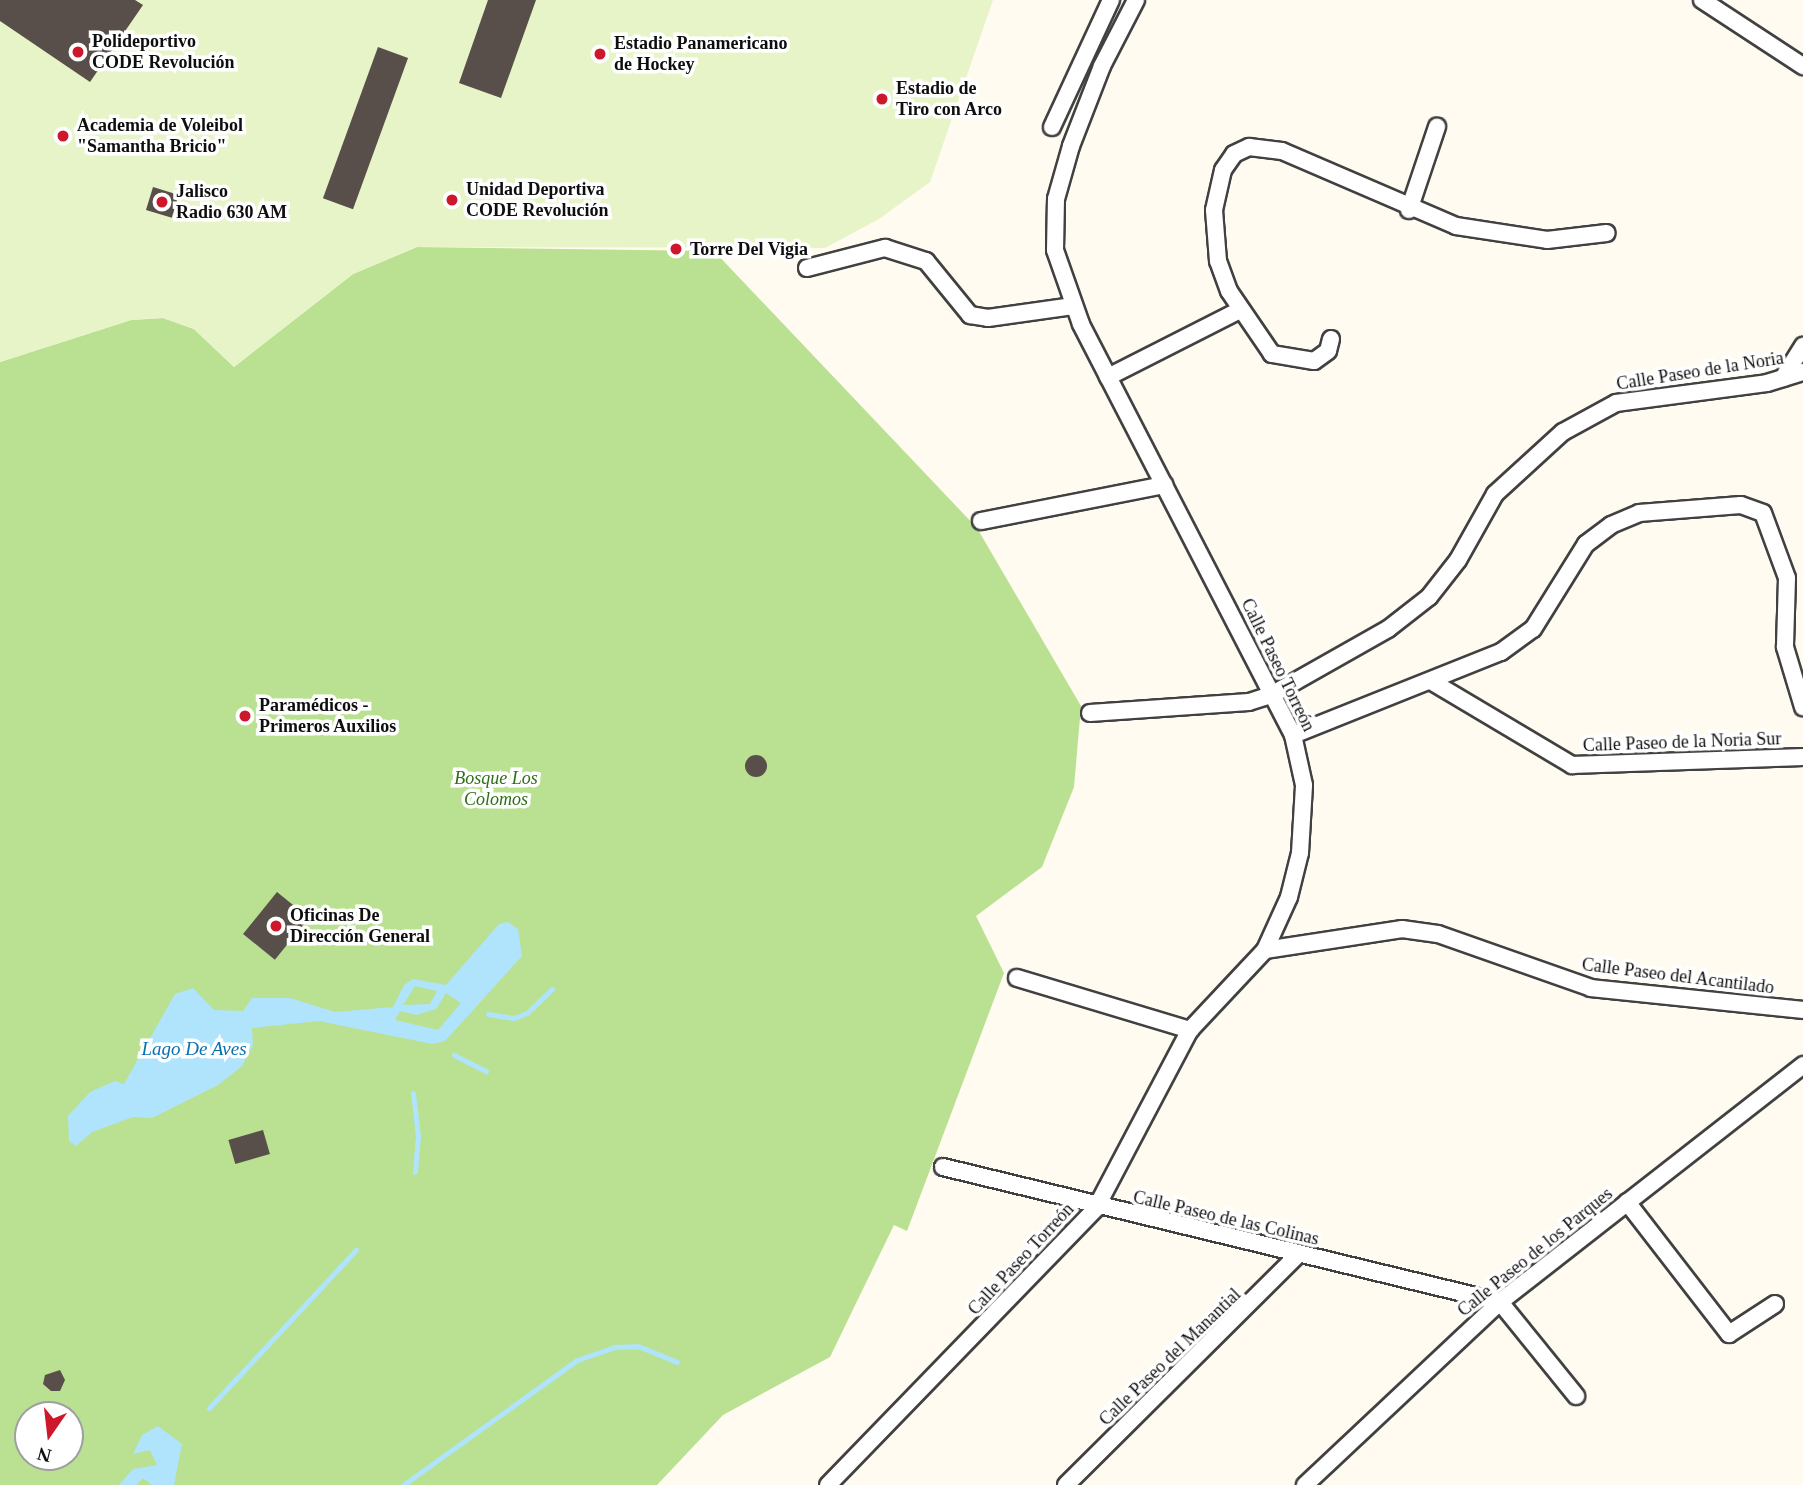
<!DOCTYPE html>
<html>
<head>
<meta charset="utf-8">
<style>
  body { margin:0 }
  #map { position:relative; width:1803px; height:1485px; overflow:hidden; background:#fffbf0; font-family:"Times New Roman",serif }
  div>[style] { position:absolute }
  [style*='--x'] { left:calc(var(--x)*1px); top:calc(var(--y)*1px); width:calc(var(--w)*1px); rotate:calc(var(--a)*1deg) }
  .forest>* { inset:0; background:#bae192 }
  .pitch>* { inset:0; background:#e7f4c8 }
  .water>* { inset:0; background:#afe4fc }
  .stream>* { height:5px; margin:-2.5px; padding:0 2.5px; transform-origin:2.5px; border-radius:2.5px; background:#afe4fc }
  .building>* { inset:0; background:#584e4a; transform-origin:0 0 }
  .round { border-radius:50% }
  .roads { filter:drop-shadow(2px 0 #414141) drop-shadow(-2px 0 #414141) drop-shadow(0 2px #414141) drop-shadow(0 -2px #414141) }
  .street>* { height:16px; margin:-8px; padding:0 8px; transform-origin:8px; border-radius:8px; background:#fff }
  .dots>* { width:19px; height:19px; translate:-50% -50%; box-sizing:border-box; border:4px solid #fff; border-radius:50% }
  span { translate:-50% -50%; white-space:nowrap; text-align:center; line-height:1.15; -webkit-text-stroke:7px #fff; paint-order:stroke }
  .poi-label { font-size:18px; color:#0e0e0e; font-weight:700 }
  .left { translate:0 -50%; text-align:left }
  .street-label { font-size:18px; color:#0e0e0e }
  .park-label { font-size:18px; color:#2e6e17; font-style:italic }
  .water-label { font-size:19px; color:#0a70ae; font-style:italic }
  .north { position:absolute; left:14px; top:1401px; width:70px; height:70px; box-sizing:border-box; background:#fff; border:2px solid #9f9f9f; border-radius:50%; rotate:194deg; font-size:19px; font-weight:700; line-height:28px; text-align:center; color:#0e0e0e }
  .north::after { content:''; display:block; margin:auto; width:24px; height:32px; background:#cd182b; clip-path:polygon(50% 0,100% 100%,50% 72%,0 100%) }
</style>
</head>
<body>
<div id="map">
  <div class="forest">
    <div style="clip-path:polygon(evenodd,417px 247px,714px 251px,977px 528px,1081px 706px,1074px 787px,1042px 867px,976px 916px,1004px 973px,907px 1231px,894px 1225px,830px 1357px,723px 1415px,657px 1485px,0 1485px,0 362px,131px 320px,163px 318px,194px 329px,234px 367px,353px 274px,417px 247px,28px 1415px,70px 1415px,70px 1457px,28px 1457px,28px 1415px)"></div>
  </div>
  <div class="pitch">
    <div style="clip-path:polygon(0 0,993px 0,930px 182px,879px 219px,825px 248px,417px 247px,353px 274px,234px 367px,194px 329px,163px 318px,131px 320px,0 362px)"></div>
  </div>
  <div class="water">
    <div style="clip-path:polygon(evenodd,508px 922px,518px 929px,522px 956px,445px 1041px,432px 1044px,319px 1021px,252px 1028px,253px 1045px,242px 1066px,218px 1085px,152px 1118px,133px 1117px,92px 1132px,76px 1146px,69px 1141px,68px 1116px,90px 1092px,115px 1081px,124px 1084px,175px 994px,193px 988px,214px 1010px,243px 1011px,252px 998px,290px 998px,335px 1012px,393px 1007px,404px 985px,413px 979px,446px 985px,499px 924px,508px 922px,415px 986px,437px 991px,430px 1004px,403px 1005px,415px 986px,508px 922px,446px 993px,461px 1003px,438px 1030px,395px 1020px,400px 1011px,416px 1015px,436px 1009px,446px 993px)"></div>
    <div style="clip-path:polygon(158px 1426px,182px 1444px,174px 1485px,152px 1485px,143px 1478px,136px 1485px,119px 1485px,133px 1469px,157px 1465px,150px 1450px,133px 1454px,142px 1435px)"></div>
  </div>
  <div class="stream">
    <div style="--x:488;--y:1014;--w:26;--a:9"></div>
    <div style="--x:514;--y:1018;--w:14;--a:-21"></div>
    <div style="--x:527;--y:1013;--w:35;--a:-44"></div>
    <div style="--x:454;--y:1055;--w:36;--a:27"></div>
    <div style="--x:413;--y:1093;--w:43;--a:83.4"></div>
    <div style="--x:418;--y:1136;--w:36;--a:95"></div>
    <div style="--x:209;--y:1408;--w:216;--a:-47.1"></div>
    <div style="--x:403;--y:1485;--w:214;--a:-35.7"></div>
    <div style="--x:577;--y:1360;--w:39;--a:-19"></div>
    <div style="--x:614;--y:1347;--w:24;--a:-2"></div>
    <div style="--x:638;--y:1346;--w:42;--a:22.3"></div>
  </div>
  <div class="building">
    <div style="clip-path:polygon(0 0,135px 0,143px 5px,90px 82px,0 21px)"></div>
    <div style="clip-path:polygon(488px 0,536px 0,501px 98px,459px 83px)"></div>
    <div style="left:378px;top:47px;width:32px;height:161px;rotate:20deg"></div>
    <div style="left:153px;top:187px;width:27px;height:24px;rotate:17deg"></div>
    <div class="round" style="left:745px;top:755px;width:22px;height:22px"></div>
    <div style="left:277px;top:892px;width:41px;height:54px;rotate:39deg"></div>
    <div style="left:263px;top:1130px;width:25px;height:36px;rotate:74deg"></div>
    <div style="clip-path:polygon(60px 1370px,65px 1380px,60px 1391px,51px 1391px,43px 1384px,45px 1375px)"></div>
  </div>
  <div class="roads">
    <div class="street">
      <div style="--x:1702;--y:0;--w:121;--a:33.2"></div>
      <div style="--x:1052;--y:127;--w:140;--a:-65.1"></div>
      <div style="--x:1409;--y:210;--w:88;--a:-71.4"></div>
      <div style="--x:807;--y:268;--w:81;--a:-14.4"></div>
      <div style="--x:885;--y:248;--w:43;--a:17.6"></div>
      <div style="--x:926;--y:261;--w:70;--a:50.8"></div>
      <div style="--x:970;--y:315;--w:18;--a:9"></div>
      <div style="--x:988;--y:318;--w:86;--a:-8"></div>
      <div style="--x:1331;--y:339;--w:12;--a:104"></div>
      <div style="--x:1328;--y:351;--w:17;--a:144"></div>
      <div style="--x:1314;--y:361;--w:43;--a:-170.5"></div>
      <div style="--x:1272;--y:354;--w:76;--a:-124.3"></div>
      <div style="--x:1229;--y:291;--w:32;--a:-110"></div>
      <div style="--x:1218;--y:261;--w:51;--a:-94.5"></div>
      <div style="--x:1214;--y:210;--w:41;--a:-77.3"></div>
      <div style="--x:1223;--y:170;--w:19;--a:-55"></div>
      <div style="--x:1234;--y:154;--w:17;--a:-25"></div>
      <div style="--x:1249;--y:147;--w:33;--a:7"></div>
      <div style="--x:1282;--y:151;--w:189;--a:23.3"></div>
      <div style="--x:1456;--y:226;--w:92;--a:8.7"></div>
      <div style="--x:1547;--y:240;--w:60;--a:-6.7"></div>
      <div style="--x:1108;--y:377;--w:148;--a:-26.9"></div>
      <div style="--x:1783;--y:378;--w:38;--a:-58"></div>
      <div style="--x:981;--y:521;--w:187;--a:-11.1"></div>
      <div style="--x:1434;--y:683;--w:161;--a:30.7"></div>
      <div style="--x:1572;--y:765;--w:231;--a:-2"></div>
      <div style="--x:1090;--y:713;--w:159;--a:-4"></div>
      <div style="--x:1249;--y:702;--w:25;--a:-18"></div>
      <div style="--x:1273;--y:694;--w:132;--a:-29.5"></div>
      <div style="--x:1388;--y:629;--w:52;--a:-38"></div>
      <div style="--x:1429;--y:597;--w:47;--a:-51.9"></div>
      <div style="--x:1458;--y:560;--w:76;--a:-60.7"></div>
      <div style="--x:1495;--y:494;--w:92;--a:-42.4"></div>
      <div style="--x:1563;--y:432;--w:60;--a:-28.7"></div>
      <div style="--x:1616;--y:403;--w:152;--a:-7.5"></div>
      <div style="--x:1767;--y:383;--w:38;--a:-17"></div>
      <div style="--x:1293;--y:735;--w:224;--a:-21.8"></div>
      <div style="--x:1501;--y:652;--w:39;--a:-36"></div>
      <div style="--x:1533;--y:629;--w:100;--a:-58.1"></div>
      <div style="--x:1586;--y:544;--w:31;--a:-37"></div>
      <div style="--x:1611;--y:525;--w:30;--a:-23"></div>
      <div style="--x:1639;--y:513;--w:102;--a:-4.5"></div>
      <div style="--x:1741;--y:505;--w:23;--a:20"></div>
      <div style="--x:1763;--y:513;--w:69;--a:69.7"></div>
      <div style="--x:1787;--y:578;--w:69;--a:91.7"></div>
      <div style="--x:1785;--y:647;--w:63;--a:73.3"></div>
      <div style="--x:1265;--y:950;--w:139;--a:-8.7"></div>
      <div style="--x:1402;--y:929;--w:36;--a:8"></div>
      <div style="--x:1438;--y:934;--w:162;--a:19.4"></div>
      <div style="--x:1591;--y:988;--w:213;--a:5.9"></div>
      <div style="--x:1017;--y:978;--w:181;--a:16.7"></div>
      <div style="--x:943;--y:1167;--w:573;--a:13.62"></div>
      <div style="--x:1500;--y:1302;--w:121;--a:51"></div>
      <div style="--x:1627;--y:1202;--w:167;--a:52.3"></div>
      <div style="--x:1729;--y:1334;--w:55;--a:-33.1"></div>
      <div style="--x:828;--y:1485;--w:385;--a:-45.9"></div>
      <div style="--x:1096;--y:1208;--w:201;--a:-62.2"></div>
      <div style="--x:1190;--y:1030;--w:110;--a:-46.8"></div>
      <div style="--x:1265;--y:950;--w:58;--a:-65.6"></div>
      <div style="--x:1289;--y:897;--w:45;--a:-76"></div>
      <div style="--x:1300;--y:853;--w:68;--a:-86.6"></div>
      <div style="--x:1304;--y:785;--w:51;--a:-102.4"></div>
      <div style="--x:1293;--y:735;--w:462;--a:-117.3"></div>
      <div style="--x:1081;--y:324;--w:78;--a:-109.4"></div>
      <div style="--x:1055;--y:250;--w:51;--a:-88.9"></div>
      <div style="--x:1056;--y:199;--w:55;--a:-74.2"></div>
      <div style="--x:1071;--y:146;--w:86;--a:-68.8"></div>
      <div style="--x:1102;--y:66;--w:74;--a:-62.7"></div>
      <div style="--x:1066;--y:1485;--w:328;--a:-44.8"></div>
      <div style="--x:1305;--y:1485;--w:267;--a:-43.2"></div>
      <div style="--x:1500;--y:1302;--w:385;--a:-38"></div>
    </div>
  </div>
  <div class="dots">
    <div style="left:78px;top:52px;background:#cd182b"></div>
    <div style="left:600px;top:54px;background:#cd182b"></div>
    <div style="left:882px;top:99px;background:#cd182b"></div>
    <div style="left:63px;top:136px;background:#cd182b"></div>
    <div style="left:452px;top:200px;background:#cd182b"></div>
    <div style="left:162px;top:202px;background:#cd182b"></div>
    <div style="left:676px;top:249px;background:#cd182b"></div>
    <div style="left:245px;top:716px;background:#cd182b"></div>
    <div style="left:276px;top:926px;background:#cd182b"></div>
  </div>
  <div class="poi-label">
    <span class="left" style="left:92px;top:52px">Polideportivo<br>CODE Revolución</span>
    <span class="left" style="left:614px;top:54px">Estadio Panamericano<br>de Hockey</span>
    <span class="left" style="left:896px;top:99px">Estadio de<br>Tiro con Arco</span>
    <span class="left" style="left:77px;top:136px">Academia de Voleibol<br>"Samantha Bricio"</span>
    <span class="left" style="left:466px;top:200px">Unidad Deportiva<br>CODE Revolución</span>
    <span class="left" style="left:176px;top:202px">Jalisco<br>Radio 630 AM</span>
    <span class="left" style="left:690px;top:249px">Torre Del Vigia</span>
    <span class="left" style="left:259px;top:716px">Paramédicos -<br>Primeros Auxilios</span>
    <span class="left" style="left:290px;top:926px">Oficinas De<br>Dirección General</span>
  </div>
  <div class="street-label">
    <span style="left:1700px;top:371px;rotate:-9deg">Calle Paseo de la Noria</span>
    <span style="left:1278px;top:665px;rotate:64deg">Calle Paseo Torreón</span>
    <span style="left:1682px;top:742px;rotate:-2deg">Calle Paseo de la Noria Sur</span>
    <span style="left:1678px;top:976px;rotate:7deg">Calle Paseo del Acantilado</span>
    <span style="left:1226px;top:1218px;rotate:13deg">Calle Paseo de las Colinas</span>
    <span style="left:1535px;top:1252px;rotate:-39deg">Calle Paseo de los Parques</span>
    <span style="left:1021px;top:1259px;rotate:-47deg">Calle Paseo Torreón</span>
    <span style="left:1170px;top:1357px;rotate:-44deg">Calle Paseo del Manantial</span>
  </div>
  <div class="park-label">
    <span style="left:496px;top:789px">Bosque Los<br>Colomos</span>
  </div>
  <div class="water-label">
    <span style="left:194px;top:1049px">Lago De Aves</span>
  </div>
  <div class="north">N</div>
</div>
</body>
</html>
